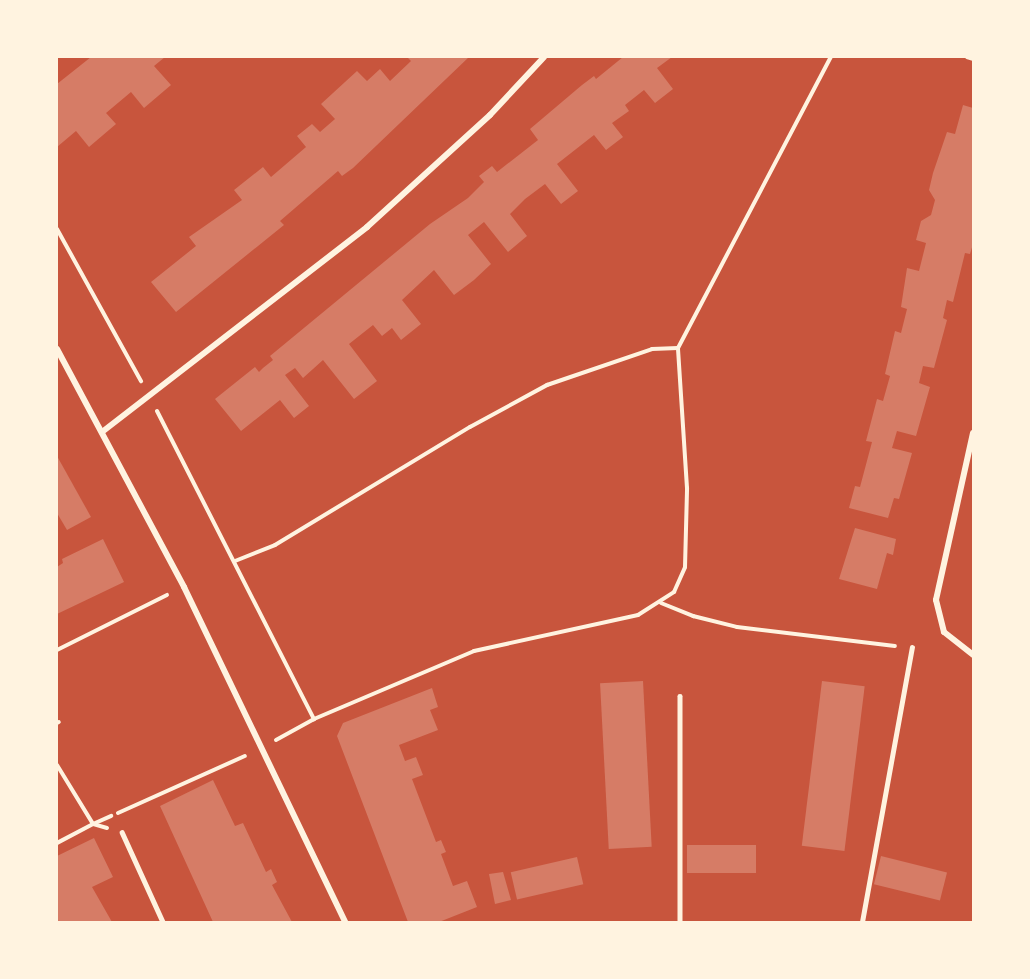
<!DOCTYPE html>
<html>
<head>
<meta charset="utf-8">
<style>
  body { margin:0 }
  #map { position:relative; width:1030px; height:979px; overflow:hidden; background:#c8553d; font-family:"Exo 2",sans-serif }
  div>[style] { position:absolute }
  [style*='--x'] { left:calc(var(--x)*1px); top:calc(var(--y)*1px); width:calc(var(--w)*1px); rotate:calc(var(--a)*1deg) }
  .building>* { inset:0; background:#d67c66; transform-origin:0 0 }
  .path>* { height:4px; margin:-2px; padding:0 2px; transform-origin:2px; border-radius:2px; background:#fff3e0 }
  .service>* { height:4.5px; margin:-2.25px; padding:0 2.25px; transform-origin:2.25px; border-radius:2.25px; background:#fff3e0 }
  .minor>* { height:6px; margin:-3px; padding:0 3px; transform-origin:3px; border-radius:3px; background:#fff3e0 }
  span { translate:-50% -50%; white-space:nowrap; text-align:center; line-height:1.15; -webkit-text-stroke:5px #fff3e0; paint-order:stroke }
  .frame { position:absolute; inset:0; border:58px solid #fff3e0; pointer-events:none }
</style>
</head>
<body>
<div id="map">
  <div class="building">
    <div style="clip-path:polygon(91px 57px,165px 57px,154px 66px,171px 85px,144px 108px,131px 92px,106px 113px,116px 124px,89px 147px,76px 131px,57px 147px,57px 84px)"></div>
    <div style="clip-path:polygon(407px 57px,469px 57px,353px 168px,342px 176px,338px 171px,280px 221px,284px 225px,176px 312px,151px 282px,196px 246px,189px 237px,242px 200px,234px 190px,263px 167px,271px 177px,306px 147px,297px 136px,312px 124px,320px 132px,335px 119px,321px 104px,357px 71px,367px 81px,380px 69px,390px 81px,411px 61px)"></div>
    <div style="clip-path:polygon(623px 57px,672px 57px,657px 68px,673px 89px,655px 103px,644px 90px,625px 105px,629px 111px,612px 123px,623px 137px,606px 150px,594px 135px,557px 164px,578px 191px,561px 204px,545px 184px,525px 199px,510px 214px,527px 236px,508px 252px,484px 222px,468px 235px,491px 264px,474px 280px,454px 295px,434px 270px,402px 300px,421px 324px,401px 340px,392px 328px,382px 336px,373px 325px,349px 344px,377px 381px,354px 399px,323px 360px,303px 378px,295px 368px,285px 375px,309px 406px,294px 418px,280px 400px,241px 431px,215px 399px,255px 367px,259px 372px,263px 368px,273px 360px,270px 356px,430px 224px,468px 198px,484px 182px,479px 176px,492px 166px,497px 172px,538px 140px,530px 129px,582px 85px,594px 76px,596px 79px)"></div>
    <div style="clip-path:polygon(963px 105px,973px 108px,973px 244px,970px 254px,965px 253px,953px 302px,947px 300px,943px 318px,947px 320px,934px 368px,923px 366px,919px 383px,930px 387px,916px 436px,897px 431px,892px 448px,912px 453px,899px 499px,894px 498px,888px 518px,849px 508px,855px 486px,860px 487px,872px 442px,866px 441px,877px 399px,883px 401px,890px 376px,885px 374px,895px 331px,901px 333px,907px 309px,901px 307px,907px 268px,919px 271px,926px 243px,916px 240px,921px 221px,931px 215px,935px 200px,929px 190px,933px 173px,947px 132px,955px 134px)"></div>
    <div style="clip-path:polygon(57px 456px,91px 517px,67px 530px,57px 513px)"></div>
    <div style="clip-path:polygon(855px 528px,896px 539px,893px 555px,887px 553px,877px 589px,839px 579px)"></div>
    <div style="clip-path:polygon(103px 539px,124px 582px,57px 614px,57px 567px,63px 563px,62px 559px)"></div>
    <div style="left:643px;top:681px;width:166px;height:43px;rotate:87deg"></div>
    <div style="left:822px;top:681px;width:43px;height:166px;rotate:7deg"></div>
    <div style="clip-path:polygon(432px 688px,438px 707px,430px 710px,438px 730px,399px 745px,405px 761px,416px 757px,423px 775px,412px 779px,436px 842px,441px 840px,446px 852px,441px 854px,453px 886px,467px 881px,477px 907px,439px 922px,408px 922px,337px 736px,343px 723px)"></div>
    <div style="clip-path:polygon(213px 780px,235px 826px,243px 823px,266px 872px,271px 869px,277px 882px,272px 885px,292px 922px,213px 922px,160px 806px)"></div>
    <div style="clip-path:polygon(94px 838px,113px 877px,92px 887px,112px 922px,57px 922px,57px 856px)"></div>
    <div style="left:687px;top:845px;width:69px;height:28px"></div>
    <div style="left:881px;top:856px;width:68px;height:29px;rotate:14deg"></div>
    <div style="left:577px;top:857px;width:28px;height:68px;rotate:77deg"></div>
    <div style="clip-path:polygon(503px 872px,511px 900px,495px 904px,489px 874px)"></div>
  </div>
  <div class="path">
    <div style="--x:967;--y:57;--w:6;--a:18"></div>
    <div style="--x:57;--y:229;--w:174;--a:61.1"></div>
    <div style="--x:157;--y:411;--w:346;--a:63"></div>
    <div style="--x:235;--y:561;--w:43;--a:-21.8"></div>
    <div style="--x:275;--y:545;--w:228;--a:-31.2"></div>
    <div style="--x:470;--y:427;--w:88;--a:-28.6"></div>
    <div style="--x:547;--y:385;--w:111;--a:-18.9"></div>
    <div style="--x:652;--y:349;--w:26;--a:-2"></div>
    <div style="--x:661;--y:603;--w:35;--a:22"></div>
    <div style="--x:693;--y:616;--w:45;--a:14"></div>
    <div style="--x:737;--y:627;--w:159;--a:6.9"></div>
    <div style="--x:57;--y:650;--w:123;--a:-26.6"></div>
    <div style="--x:57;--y:723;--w:2;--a:-27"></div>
    <div style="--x:276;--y:740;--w:43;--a:-28.9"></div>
    <div style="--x:314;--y:719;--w:174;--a:-23"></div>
    <div style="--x:474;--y:651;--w:168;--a:-12.4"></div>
    <div style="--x:638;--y:615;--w:43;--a:-32.6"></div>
    <div style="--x:674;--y:592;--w:27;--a:-66"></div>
    <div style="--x:685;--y:567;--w:79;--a:-88.5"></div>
    <div style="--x:687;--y:488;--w:140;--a:-93.7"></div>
    <div style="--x:678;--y:348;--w:329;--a:-62.3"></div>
    <div style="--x:57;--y:765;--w:69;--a:58.6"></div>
    <div style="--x:93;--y:824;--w:41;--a:152.2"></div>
    <div style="--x:118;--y:813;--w:139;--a:-24.2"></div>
    <div style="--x:107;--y:828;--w:15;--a:-164"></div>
    <div style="--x:93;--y:824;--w:20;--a:-24"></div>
  </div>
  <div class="service">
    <div style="--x:680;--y:696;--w:226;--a:90"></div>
    <div style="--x:122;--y:832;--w:99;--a:65.5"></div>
    <div style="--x:862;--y:922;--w:279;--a:-79.7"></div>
  </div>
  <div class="minor">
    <div style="--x:57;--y:349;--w:270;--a:61.9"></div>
    <div style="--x:184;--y:587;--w:372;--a:64.3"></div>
    <div style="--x:102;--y:432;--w:335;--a:-37.7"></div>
    <div style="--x:367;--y:227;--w:166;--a:-42.3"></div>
    <div style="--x:490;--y:115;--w:79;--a:-47"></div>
    <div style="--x:973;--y:433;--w:171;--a:102.5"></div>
    <div style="--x:936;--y:600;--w:33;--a:76"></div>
    <div style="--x:944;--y:632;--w:37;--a:38"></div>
  </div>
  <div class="frame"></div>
</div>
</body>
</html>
